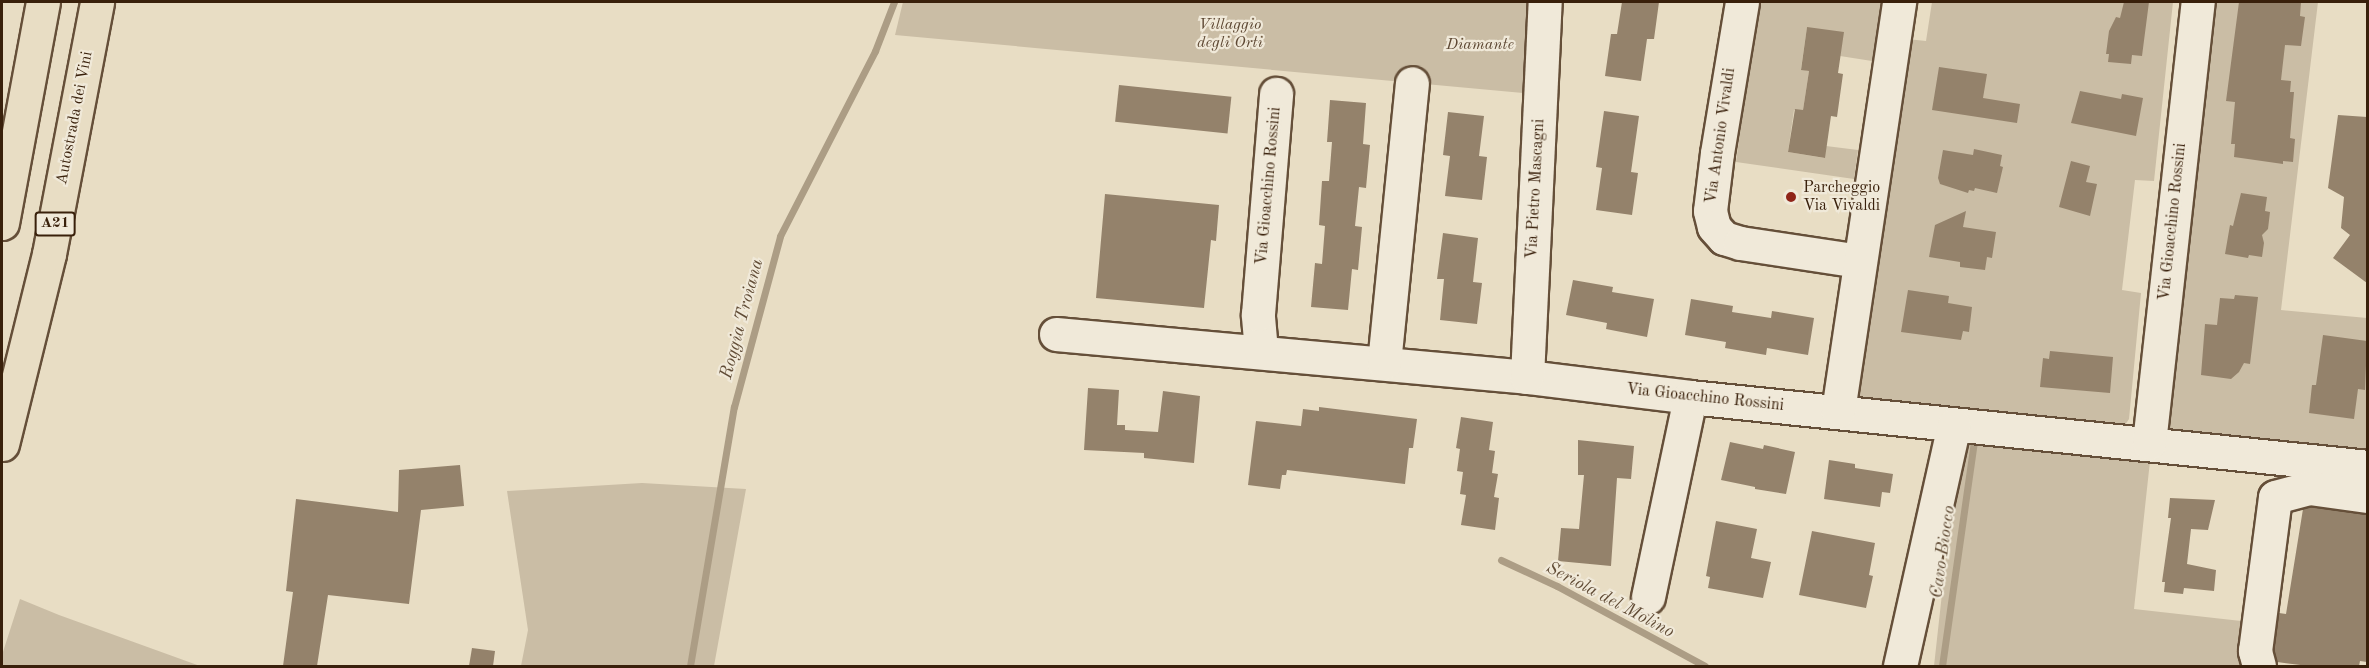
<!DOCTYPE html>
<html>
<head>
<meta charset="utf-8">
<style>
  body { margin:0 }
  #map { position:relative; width:2369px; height:668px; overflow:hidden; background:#e8ddc4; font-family:"Old Standard TT",serif }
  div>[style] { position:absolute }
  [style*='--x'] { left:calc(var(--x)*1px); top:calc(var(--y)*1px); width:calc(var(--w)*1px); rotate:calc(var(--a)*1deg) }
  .green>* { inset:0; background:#cabda5 }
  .stream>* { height:7px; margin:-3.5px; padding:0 3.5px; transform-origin:3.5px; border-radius:3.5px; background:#ac9d85 }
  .building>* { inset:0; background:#94826b; transform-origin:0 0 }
  .roads { filter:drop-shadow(2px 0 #654f39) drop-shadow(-2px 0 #654f39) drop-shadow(0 2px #654f39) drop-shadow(0 -2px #654f39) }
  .minor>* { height:33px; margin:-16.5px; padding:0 16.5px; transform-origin:16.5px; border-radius:16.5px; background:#f0e9d9 }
  .highway>* { height:33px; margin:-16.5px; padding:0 16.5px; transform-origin:16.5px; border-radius:16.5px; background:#e8ddc4 }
  .dots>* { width:16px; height:16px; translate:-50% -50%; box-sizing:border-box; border:3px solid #f0e9d9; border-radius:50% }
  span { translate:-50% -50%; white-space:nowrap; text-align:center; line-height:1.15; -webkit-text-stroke:4.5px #f0e9d9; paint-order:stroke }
  .shield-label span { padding:2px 4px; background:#f0e9d9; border:2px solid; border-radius:4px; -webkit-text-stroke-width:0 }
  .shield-label { font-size:15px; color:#39200b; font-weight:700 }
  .park-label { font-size:16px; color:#5d4732; font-style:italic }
  .street-label { font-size:16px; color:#39200b }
  .poi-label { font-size:16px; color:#39200b }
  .left { translate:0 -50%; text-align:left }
  .water-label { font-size:18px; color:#614c36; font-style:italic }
  .frame { position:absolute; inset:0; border:3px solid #39200b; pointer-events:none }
</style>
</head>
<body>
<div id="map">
  <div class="green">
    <div style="clip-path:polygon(903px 2px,1528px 2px,1523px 93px,895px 35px)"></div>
    <div style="clip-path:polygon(1758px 2px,1881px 3px,1872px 61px,1840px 56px,1807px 27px,1801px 69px,1809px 71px,1803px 110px,1794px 110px,1788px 152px,1824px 158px,1826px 146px,1858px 150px,1854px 179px,1736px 162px)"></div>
    <div style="clip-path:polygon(1932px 2px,2173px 2px,2154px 181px,2135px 180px,2122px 290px,2141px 293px,2129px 419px,2125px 425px,2117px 428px,1857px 397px,1907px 39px,1926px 41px)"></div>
    <div style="clip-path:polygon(2207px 2px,2318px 2px,2281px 310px,2367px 318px,2367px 451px,2264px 441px,2166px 428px)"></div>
    <div style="clip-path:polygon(1959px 440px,2150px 461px,2134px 609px,2250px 622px,2245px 666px,1934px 666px)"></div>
    <div style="clip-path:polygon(642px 483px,746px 489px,714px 666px,521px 666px,528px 630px,507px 491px)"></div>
    <div style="clip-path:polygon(20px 599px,59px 615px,200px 666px,2px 666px,2px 655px)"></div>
  </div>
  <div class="stream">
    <div style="--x:1501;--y:560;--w:62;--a:24.9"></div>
    <div style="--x:1557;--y:586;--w:168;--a:28.4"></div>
    <div style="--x:690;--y:666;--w:263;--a:-80.4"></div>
    <div style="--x:734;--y:407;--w:177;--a:-74.9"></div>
    <div style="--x:780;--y:236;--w:208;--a:-62.8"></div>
    <div style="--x:875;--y:51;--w:53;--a:-68.8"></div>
    <div style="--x:1942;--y:666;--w:226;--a:-81.9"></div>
  </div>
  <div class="building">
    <div style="clip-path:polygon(1622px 2px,1659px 2px,1654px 39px,1647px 39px,1641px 81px,1605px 76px,1611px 34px,1617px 34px)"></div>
    <div style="clip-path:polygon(2124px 2px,2149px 2px,2142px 56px,2132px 55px,2131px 64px,2108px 62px,2109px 54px,2106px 54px,2109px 31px,2116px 17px,2120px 18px)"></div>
    <div style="clip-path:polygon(2239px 2px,2301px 2px,2300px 16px,2305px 17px,2301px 46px,2285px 45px,2281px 80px,2291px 81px,2290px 92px,2294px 92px,2290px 138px,2295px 139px,2293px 162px,2283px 161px,2283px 164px,2234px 157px,2235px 144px,2231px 144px,2235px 102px,2226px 101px)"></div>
    <div style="clip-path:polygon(1807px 27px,1844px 32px,1838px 73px,1843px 74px,1837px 117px,1831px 116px,1825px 158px,1788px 152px,1795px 109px,1803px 110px,1809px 71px,1801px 70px)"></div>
    <div style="clip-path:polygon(1939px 67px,1987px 74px,1983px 98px,2020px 104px,2017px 123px,1932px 110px)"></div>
    <div style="left:1119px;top:85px;width:113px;height:37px;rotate:6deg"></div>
    <div style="clip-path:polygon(2080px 91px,2121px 99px,2122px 94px,2143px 98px,2136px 136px,2071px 123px)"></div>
    <div style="clip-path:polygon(1330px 100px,1366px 103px,1363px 144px,1370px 145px,1366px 188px,1359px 187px,1355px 226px,1362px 227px,1358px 270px,1352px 269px,1348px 310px,1311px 307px,1315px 263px,1322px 264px,1325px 226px,1319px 225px,1322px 181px,1329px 181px,1332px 142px,1327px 142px)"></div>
    <div style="clip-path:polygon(1604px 111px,1639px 116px,1631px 172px,1638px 173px,1632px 215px,1596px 210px,1602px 168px,1596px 167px)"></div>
    <div style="clip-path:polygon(1448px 112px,1484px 116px,1479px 156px,1487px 157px,1482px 200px,1445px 196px,1450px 156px,1443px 155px)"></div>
    <div style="clip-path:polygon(2338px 115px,2367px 117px,2367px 283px,2333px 258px,2350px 235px,2341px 228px,2344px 197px,2328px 188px)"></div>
    <div style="clip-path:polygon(1974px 149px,2002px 155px,2000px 166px,2003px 167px,1997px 193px,1975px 188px,1974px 191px,1969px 190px,1968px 193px,1940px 184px,1938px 178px,1943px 150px,1973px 155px)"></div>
    <div style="clip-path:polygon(2071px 161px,2090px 166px,2086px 182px,2097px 184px,2090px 216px,2059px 207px)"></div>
    <div style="clip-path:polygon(2241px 193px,2267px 197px,2265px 211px,2270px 212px,2268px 229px,2262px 235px,2264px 243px,2262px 257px,2249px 255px,2248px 258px,2225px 254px,2230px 225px,2233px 226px)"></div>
    <div style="clip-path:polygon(1105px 194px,1219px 205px,1216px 241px,1211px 240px,1204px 308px,1096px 298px)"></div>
    <div style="clip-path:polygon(1966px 211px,1963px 227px,1996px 232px,1992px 258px,1987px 257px,1985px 270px,1960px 267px,1960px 262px,1929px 257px,1935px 225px)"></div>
    <div style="clip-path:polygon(1443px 233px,1478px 238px,1473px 282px,1482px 283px,1477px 324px,1440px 320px,1444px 279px,1437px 279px)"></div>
    <div style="clip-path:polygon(1573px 280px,1613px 287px,1612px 292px,1654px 299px,1647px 337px,1606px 329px,1607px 323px,1566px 315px)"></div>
    <div style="clip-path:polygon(1908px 290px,1949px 296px,1948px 303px,1972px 307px,1969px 332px,1963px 331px,1961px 340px,1901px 332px)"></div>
    <div style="clip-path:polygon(2235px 295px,2258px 297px,2250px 364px,2244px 363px,2239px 372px,2231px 379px,2201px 375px,2205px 324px,2217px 325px,2220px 298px,2234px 299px)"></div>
    <div style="clip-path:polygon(1691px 299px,1733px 306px,1732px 312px,1771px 318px,1772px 311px,1814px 318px,1808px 355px,1767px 348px,1766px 355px,1725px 348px,1726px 342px,1685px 335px)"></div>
    <div style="clip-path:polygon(2323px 335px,2367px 341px,2365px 390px,2358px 389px,2354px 419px,2309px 413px,2312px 385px,2316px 385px)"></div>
    <div style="clip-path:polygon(2050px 351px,2113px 357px,2110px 393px,2040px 387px,2043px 358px,2049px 359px)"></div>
    <div style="clip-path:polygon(1088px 388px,1119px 390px,1117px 425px,1125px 425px,1125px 430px,1158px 432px,1163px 391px,1200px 396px,1194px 463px,1144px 458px,1144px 453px,1084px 450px)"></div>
    <div style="clip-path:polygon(1319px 407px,1417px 419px,1413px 448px,1409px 448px,1405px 484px,1287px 470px,1286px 475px,1282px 475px,1280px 489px,1248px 485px,1256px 421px,1301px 426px,1303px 409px,1319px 411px)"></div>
    <div style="clip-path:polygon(1461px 417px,1493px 422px,1489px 450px,1495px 451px,1492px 473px,1498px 474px,1494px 497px,1499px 498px,1495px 530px,1461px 525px,1466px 495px,1460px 494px,1463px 472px,1457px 471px,1460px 449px,1456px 448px)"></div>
    <div style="clip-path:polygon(1578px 440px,1634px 446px,1631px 479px,1617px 478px,1611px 566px,1558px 561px,1561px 528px,1579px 529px,1584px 475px,1578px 475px)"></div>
    <div style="clip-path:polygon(1730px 442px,1763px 449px,1764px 445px,1795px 452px,1786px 494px,1755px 489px,1755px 487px,1721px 480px)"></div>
    <div style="clip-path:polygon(1829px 460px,1855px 464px,1855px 468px,1893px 474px,1890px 493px,1882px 492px,1880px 507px,1824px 499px)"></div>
    <div style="clip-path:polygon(460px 465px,464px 506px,421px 510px,409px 604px,328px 595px,317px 666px,283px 666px,293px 592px,286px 591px,296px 499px,398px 512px,399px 470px)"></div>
    <div style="clip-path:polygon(2170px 498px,2215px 500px,2208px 530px,2191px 529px,2187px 564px,2216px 570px,2214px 591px,2184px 588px,2183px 594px,2164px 592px,2165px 582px,2162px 582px,2171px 518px,2168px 518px)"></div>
    <div style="clip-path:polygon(2310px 507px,2367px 514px,2367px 662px,2360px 661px,2359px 666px,2309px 666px,2277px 662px,2274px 650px,2279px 613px,2286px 614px,2303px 509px)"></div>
    <div style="clip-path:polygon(1716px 521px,1757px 529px,1751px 558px,1771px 562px,1763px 598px,1708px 588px,1710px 577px,1706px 576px)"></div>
    <div style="clip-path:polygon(1812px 531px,1875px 543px,1869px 575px,1873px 576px,1866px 608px,1799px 595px)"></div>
    <div style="clip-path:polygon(472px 648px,495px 651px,493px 666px,469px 666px)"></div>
  </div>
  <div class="roads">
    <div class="minor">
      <div style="--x:1742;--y:2;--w:153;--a:99.4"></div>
      <div style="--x:1717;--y:153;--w:58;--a:96.9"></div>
      <div style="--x:1710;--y:211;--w:16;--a:76"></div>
      <div style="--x:1714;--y:227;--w:15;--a:48"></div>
      <div style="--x:1724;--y:238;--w:17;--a:17"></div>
      <div style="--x:1740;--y:243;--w:120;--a:8.6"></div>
      <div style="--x:1056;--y:334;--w:473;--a:5.2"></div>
      <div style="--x:1527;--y:377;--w:164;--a:7"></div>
      <div style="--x:1690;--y:397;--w:682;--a:5.89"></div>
      <div style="--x:1261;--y:351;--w:37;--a:-95"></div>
      <div style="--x:1258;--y:314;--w:221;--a:-85.3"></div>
      <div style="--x:1384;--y:363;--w:281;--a:-84.3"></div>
      <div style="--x:1527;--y:377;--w:375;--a:-87.3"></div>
      <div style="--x:1838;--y:411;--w:414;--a:-81.5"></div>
      <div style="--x:2149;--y:443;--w:444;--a:-83.7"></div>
      <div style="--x:1648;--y:597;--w:204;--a:-78.1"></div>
      <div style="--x:1900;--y:666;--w:247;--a:-77.4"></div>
      <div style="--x:2259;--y:666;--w:16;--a:-105"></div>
      <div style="--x:2255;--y:651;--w:155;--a:-82.6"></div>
      <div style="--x:2275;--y:497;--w:35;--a:-15"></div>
      <div style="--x:2309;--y:488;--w:60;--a:7.7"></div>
    </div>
    <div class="highway">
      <div style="--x:2;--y:223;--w:225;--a:-79.5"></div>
      <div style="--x:2;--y:444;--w:196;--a:-76.1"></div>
      <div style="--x:49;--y:254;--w:257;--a:-79.2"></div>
    </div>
  </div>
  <div class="dots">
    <div style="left:1791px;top:197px;background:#8f2418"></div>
  </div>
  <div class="shield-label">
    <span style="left:55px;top:224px">A21</span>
  </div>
  <div class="park-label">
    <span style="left:1230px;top:34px">Villaggio<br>degli Orti</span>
    <span style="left:1480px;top:45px">Diamante</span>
  </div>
  <div class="street-label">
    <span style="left:75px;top:118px;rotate:-79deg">Autostrada dei Vini</span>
    <span style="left:1721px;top:136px;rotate:-82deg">Via Antonio Vivaldi</span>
    <span style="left:1269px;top:186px;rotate:-85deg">Via Gioacchino Rossini</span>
    <span style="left:1536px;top:189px;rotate:-87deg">Via Pietro Mascagni</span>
    <span style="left:2173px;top:222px;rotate:-84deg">Via Gioacchino Rossini</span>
    <span style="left:1705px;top:398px;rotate:6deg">Via Gioacchino Rossini</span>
  </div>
  <div class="poi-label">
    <span class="left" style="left:1803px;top:197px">Parcheggio<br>Via Vivaldi</span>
  </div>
  <div class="water-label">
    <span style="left:742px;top:319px;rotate:-75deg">Roggia Troiana</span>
    <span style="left:1943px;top:552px;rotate:-82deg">Cavo Biocco</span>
    <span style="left:1610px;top:600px;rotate:28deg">Seriola del Molino</span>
  </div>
  <div class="frame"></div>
</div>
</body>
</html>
